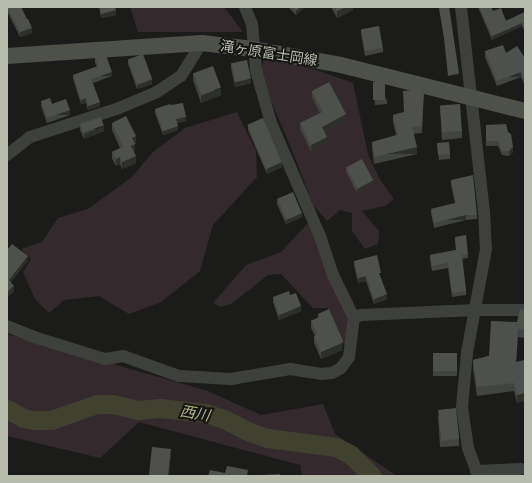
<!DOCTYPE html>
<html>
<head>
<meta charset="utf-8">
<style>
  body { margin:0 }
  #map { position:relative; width:532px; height:483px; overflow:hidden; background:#1b1c1a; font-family:Helvetica,"Noto Sans JP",sans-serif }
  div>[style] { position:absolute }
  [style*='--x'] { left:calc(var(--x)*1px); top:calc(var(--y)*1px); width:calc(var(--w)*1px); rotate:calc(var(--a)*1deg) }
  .green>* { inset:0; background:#34292d }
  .river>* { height:19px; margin:-9.5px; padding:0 9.5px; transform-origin:9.5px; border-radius:9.5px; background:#40412f }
  .minor>* { height:12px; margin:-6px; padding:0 6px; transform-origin:6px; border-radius:6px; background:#3e413b }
  .secondary>* { height:16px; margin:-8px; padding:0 8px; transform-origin:8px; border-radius:8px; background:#4e5149 }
  .wall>* { inset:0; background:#42443f; transform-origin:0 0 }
  .shaded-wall>* { inset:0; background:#2d2f2b; transform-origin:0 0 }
  .building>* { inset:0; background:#4e514b; transform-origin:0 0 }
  span { translate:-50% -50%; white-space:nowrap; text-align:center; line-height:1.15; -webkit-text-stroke:4px #161715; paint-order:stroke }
  .street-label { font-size:14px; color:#b7bcac }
  .water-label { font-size:15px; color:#b4b683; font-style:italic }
  .frame { position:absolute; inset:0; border:8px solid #b7bcac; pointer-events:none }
</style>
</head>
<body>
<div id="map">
  <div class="green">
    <div style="clip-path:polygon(130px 7px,224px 7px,243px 32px,138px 32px)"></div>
    <div style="clip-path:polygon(265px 56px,319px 71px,353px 83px,368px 154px,379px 178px,394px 199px,385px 206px,362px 211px,379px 231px,378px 244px,365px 249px,352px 231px,352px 213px,340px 210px,327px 221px,313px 205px,296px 160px,269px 96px,261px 71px)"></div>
    <div style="clip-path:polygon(237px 112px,256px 151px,257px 177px,213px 225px,200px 271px,161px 302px,129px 314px,99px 296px,64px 300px,49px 313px,35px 299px,23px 272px,31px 259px,21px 249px,42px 242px,58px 218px,88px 209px,132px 177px,153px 152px,185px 128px)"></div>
    <div style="clip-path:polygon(310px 221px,343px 301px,348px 323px,347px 346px,340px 341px,328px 308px,313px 308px,281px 274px,268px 275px,231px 304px,221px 307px,213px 303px,246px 265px,281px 252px)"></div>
    <div style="clip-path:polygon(7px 334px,208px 391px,261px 415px,323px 404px,335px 434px,397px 476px,302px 476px,300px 465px,139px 422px,100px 458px,7px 436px)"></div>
  </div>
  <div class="river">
    <div style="--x:7;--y:409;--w:18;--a:29"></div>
    <div style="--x:23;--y:418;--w:11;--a:10"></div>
    <div style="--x:34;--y:420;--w:17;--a:0"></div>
    <div style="--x:51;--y:420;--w:49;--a:-19.2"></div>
    <div style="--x:97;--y:404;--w:15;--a:0"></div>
    <div style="--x:112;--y:404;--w:27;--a:13"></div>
    <div style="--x:138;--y:410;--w:22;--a:-5"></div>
    <div style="--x:160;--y:408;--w:45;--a:6.3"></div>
    <div style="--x:205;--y:413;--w:22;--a:18"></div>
    <div style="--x:226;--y:420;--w:27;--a:27"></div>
    <div style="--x:250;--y:432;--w:18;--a:19"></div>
    <div style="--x:267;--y:438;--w:70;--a:7.4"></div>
    <div style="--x:336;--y:447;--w:16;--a:27"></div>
    <div style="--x:350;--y:454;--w:31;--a:45"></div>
  </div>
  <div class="minor">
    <div style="--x:245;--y:7;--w:18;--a:68"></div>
    <div style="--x:252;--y:24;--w:46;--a:85"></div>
    <div style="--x:256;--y:70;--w:55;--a:74.2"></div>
    <div style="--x:271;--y:123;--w:123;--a:66.6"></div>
    <div style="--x:320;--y:236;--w:41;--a:71.6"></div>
    <div style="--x:333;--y:275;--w:48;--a:64"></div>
    <div style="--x:461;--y:7;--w:206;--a:83.6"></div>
    <div style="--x:484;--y:212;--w:37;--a:87"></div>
    <div style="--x:486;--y:249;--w:106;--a:100.4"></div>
    <div style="--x:467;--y:353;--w:54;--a:95.3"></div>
    <div style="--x:462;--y:407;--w:41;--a:81.7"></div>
    <div style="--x:468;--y:448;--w:30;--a:70"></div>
    <div style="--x:7;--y:155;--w:29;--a:-38"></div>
    <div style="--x:30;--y:137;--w:94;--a:-18"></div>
    <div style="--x:119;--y:108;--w:41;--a:-22.8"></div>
    <div style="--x:157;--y:92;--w:29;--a:-34"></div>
    <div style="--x:181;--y:76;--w:39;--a:-58"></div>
    <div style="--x:7;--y:326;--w:29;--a:22"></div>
    <div style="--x:34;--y:337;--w:74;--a:17.2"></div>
    <div style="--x:105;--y:359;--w:18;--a:-9"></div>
    <div style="--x:123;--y:356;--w:59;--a:19.7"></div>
    <div style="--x:179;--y:376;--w:52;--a:3.3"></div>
    <div style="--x:231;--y:379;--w:60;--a:-9.6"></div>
    <div style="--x:290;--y:369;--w:30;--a:9"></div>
    <div style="--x:320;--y:374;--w:12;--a:-5"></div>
    <div style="--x:332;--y:373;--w:10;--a:-29"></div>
    <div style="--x:341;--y:368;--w:14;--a:-54"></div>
    <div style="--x:349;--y:357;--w:39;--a:-83"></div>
    <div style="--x:354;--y:318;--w:8;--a:-23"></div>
    <div style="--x:361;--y:315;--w:115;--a:-2.5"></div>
    <div style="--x:476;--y:310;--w:49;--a:0"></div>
    <div style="--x:476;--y:471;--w:45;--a:-2.5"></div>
  </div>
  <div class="secondary">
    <div style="--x:7;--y:56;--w:195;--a:-3.8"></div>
    <div style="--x:202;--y:43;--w:51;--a:6.7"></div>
    <div style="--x:253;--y:49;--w:89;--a:10.3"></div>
    <div style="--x:341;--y:65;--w:190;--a:14"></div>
  </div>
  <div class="wall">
    <div style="clip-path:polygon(7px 7px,21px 7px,32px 33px,20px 37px,7px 11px)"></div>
    <div style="clip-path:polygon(99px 7px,115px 7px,116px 15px,101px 18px)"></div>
    <div style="clip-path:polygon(288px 7px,305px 7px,296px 15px)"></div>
    <div style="clip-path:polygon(331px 7px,353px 7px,353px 10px,337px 18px)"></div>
    <div style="clip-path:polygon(478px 7px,491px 7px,493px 11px,506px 21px,525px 12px,525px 29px,524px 30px,522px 26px,492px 40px)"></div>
    <div style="clip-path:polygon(361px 29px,383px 48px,383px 52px,365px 56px,361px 34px)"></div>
    <div style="clip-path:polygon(485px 51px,506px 53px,525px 58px,525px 83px,524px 83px,521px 77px,497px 86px,485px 57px)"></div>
    <div style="clip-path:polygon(95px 58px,112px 76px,93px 83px,100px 106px,88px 110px,86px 103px,81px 104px,73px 79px,73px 75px,97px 67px,95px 63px)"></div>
    <div style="clip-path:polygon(128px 59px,152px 84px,137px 89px,128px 64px)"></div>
    <div style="clip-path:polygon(231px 63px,251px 83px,235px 87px,231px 68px)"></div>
    <div style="clip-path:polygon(193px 73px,221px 95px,201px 103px,193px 80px)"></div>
    <div style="clip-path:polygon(373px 82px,387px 100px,387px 104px,375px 105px)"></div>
    <div style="clip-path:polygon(424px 89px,422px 133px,413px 134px,417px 154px,374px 164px,372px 148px,372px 142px,396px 135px,393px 122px,393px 115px,404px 112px)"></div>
    <div style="clip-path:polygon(312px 91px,346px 120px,324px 132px,327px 143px,311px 151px,300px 129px,300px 123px,320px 113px,312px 97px)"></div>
    <div style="clip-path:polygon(41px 101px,52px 104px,70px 115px,47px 123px,41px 106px)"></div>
    <div style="clip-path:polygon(440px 106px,462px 131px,462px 138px,442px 140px)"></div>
    <div style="clip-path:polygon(155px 109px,186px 121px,177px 123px,178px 130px,163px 135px,155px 113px)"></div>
    <div style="clip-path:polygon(112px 123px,136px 143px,135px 144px,135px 151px,133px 151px,136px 163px,122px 169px,120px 164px,116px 166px,112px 159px,112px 152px,120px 148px,112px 130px)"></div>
    <div style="clip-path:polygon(80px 125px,104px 131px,84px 139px,80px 130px)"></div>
    <div style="clip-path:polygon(248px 125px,282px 167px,267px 174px,248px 130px)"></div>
    <div style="clip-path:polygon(486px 125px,513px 152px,509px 156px,502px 155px,498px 146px,486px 146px)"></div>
    <div style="clip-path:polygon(437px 144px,450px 154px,450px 159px,439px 160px)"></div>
    <div style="clip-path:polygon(346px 167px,373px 185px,357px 193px,346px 172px)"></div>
    <div style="clip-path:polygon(451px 180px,477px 215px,477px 219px,466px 220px,434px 228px,431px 213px,431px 209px,455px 203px,451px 185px)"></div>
    <div style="clip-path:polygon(277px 199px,302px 217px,286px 224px,277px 204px)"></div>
    <div style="clip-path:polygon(455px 237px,468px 254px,468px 258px,462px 259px,466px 291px,466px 295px,452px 297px,448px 268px,432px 271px,430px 260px,430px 255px,456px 250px)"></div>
    <div style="clip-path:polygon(354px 261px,381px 278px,387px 299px,374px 304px,366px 281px,358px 283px,354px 265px)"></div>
    <div style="clip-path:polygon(290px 295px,301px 311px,279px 320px,273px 302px,273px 297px)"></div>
    <div style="clip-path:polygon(525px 310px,525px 338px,518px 337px,516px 362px,525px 360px,517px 403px,514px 391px,477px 396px,473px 369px,473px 360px,489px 356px,517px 322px)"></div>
    <div style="clip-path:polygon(318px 314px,342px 350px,321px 359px,314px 343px,314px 336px,315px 336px,311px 328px,311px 321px,318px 318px)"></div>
    <div style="left:457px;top:353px;width:23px;height:24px;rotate:90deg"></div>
    <div style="clip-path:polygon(438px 416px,459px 439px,459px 446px,440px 447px)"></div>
  </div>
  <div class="shaded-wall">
    <div style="clip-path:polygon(300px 7px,305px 7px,296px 15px,296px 11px)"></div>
    <div style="clip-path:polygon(346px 7px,353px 7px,353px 10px,337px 18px,337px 11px)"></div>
    <div style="clip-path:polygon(116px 10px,116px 15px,101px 18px,101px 14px)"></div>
    <div style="clip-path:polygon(522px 23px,522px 26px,492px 40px,492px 36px)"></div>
    <div style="clip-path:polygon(32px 28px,32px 33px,20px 37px,20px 32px)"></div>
    <div style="left:112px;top:72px;width:4px;height:22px;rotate:90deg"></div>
    <div style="left:521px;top:72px;width:5px;height:26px;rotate:90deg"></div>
    <div style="left:459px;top:73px;width:2px;height:11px;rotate:90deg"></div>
    <div style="clip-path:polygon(152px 79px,152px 84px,137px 89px,137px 85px)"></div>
    <div style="clip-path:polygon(251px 79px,251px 83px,235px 87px,235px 82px)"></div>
    <div style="clip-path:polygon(221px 88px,221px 95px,201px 103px,201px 96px)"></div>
    <div style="clip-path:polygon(86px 98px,86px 103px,81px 104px,81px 100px)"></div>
    <div style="clip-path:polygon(100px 102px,100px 106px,88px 110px,88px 106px)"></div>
    <div style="left:70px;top:110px;width:5px;height:24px;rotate:90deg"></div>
    <div style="clip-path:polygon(346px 114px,346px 120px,322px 133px,322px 127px)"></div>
    <div style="clip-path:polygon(186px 117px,186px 121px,176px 123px,176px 119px)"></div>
    <div style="clip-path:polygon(104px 126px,104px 131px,84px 139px,84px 134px)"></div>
    <div style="clip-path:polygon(178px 126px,178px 130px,163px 135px,163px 131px)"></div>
    <div style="clip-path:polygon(136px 136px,136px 143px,135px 144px,135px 151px,131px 153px,131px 146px,132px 138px)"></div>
    <div style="clip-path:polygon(327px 137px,327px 143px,311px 151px,311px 145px)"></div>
    <div style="left:417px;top:147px;width:7px;height:44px;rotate:90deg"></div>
    <div style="clip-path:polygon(513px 147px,513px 152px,509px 156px,509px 151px)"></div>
    <div style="clip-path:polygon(136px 156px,136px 163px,122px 169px,122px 162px)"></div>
    <div style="clip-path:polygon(120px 157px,120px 164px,116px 166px,116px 159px)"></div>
    <div style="clip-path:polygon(282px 162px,282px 167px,267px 174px,267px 169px)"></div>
    <div style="clip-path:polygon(373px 180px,373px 185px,357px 193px,357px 189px)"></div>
    <div style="clip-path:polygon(302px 213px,302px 217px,286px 224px,286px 220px)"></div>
    <div style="left:466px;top:215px;width:5px;height:33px;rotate:90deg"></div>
    <div style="clip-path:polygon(28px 256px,28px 261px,9px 285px,9px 280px)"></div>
    <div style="clip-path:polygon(366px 276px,366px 281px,358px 283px,358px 278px)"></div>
    <div style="clip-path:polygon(14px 286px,14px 292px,7px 297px,7px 292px)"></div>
    <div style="clip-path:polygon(387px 294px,387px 299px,374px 304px,374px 299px)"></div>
    <div style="clip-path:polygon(301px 306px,301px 311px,279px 320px,279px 315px)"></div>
    <div style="clip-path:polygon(343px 341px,342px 350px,321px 359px,321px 352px)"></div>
    <div style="clip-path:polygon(525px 393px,525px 401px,517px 403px,517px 395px)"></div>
    <div style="clip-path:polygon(171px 449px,171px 456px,169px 476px,168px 476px)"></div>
  </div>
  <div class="building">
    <div style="clip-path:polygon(7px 7px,21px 7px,27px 19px,28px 19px,32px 28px,20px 32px)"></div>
    <div style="clip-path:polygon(100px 7px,115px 7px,116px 10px,101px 14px)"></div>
    <div style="clip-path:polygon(292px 7px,300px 7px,296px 11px)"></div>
    <div style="clip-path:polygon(335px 7px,346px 7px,337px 11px)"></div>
    <div style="clip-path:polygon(442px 7px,449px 7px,459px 73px,448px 76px,444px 38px,439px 8px)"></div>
    <div style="clip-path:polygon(479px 7px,491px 7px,493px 11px,501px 8px,506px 21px,525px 12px,525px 26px,524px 26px,522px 23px,492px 36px)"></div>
    <div style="left:379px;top:26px;width:22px;height:18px;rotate:80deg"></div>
    <div style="clip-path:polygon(503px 45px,506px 53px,517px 46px,525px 58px,525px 77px,524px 78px,521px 72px,497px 81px,485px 51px)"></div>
    <div style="left:143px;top:54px;width:27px;height:16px;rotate:70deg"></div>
    <div style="clip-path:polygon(106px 55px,112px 72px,91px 79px,100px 102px,88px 106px,86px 98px,81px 100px,73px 75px,98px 66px,95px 58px)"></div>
    <div style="left:247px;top:60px;width:19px;height:16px;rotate:78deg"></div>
    <div style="left:213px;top:66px;width:23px;height:21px;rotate:70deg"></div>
    <div style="clip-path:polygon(329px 82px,346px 114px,322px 127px,327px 137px,311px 145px,300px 123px,323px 112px,312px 91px)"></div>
    <div style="left:373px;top:82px;width:12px;height:18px"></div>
    <div style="clip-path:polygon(424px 89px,422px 126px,412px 127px,417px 147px,374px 157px,372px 142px,398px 135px,393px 115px,404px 112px,403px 91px)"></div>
    <div style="clip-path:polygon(50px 98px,52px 104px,66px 99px,70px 110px,47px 118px,41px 101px)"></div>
    <div style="clip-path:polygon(183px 103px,186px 117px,176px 119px,178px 126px,163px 131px,155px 109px,170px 104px,171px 105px)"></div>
    <div style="left:460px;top:104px;width:27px;height:20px;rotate:86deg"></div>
    <div style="clip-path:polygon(126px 116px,136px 136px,132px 138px,135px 144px,131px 146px,136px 156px,122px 162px,120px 157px,116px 159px,112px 152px,123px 147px,112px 123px)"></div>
    <div style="left:101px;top:117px;width:9px;height:22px;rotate:72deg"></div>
    <div style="left:263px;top:118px;width:48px;height:17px;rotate:67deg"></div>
    <div style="clip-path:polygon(506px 124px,508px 132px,511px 134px,513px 147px,509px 151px,502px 151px,498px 141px,486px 141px,486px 125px)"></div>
    <div style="left:449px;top:142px;width:12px;height:12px;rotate:85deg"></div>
    <div style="left:362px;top:159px;width:24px;height:18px;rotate:62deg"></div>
    <div style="clip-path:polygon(473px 175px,477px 215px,466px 215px,434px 223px,431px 209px,456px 203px,451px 180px)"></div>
    <div style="left:293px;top:192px;width:23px;height:17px;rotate:67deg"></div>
    <div style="clip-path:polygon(466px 235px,468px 254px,462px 255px,466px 291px,452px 293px,448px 263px,432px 266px,430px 255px,456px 250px,455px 237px)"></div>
    <div style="clip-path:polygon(12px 244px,28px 256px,9px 280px,14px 286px,7px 292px,7px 250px)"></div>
    <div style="clip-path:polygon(377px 255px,381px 273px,379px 273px,387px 294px,374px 299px,366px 276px,358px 278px,354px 261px)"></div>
    <div style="clip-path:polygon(289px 291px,290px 295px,296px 293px,301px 306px,279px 315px,273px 297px)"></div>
    <div style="clip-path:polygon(329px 309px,343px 341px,342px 343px,321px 352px,314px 336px,317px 335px,311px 321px,319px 317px,318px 314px)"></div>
    <div style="clip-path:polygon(520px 309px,525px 310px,525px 330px,518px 329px,516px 362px,525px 360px,525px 393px,517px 395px,514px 383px,477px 387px,473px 360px,489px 356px,491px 321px,517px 322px)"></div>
    <div style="left:457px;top:353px;width:18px;height:24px;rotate:90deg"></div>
    <div style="left:456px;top:408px;width:31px;height:18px;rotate:84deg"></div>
    <div style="left:152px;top:447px;width:19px;height:29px;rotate:6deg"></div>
    <div style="clip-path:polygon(227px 466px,248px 470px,247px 476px,280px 474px,280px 476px,208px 476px,210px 470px,225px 473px)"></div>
  </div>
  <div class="street-label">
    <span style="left:269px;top:53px;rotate:9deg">滝ヶ原富士岡線</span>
  </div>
  <div class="water-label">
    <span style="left:195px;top:413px;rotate:10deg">西川</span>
  </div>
  <div class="frame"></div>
</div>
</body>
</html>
